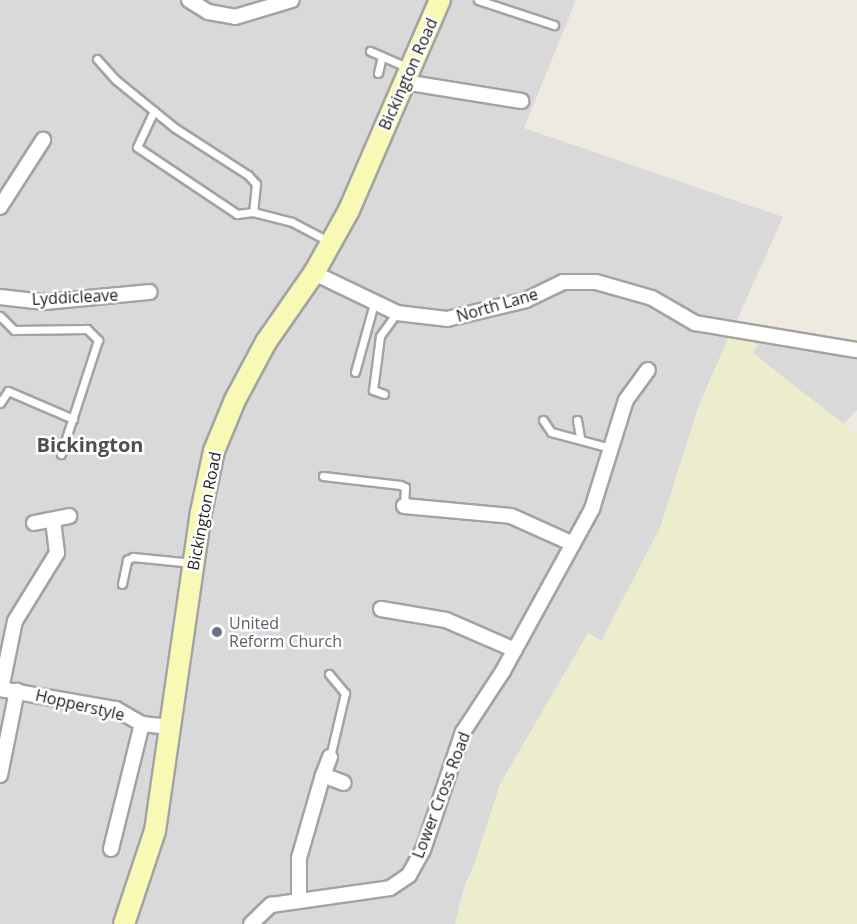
<!DOCTYPE html>
<html>
<head>
<meta charset="utf-8">
<style>
  body { margin:0 }
  #map { position:relative; width:857px; height:924px; overflow:hidden; background:#eee9e1; font-family:"Open Sans",sans-serif }
  div>[style] { position:absolute }
  [style*='--x'] { left:calc(var(--x)*1px); top:calc(var(--y)*1px); width:calc(var(--w)*1px); rotate:calc(var(--a)*1deg) }
  .residential>* { inset:0; background:#dad9d9 }
  .farmland>* { inset:0; background:#ebedcc }
  .roads { filter:drop-shadow(2px 0 #a3a3a3) drop-shadow(-2px 0 #a3a3a3) drop-shadow(0 2px #a3a3a3) drop-shadow(0 -2px #a3a3a3) }
  .lane>* { height:7px; margin:-3.5px; padding:0 3.5px; transform-origin:3.5px; border-radius:3.5px; background:#fff }
  .street>* { height:14px; margin:-7px; padding:0 7px; transform-origin:7px; border-radius:7px; background:#fff }
  .secondary>* { height:20px; margin:-10px; padding:0 10px; transform-origin:10px; border-radius:10px; background:#f7f9b4 }
  .dots>* { width:16px; height:16px; translate:-50% -50%; box-sizing:border-box; border:3px solid #fff; border-radius:50% }
  span { translate:-50% -50%; white-space:nowrap; text-align:center; line-height:1.15; -webkit-text-stroke:5px #fff; paint-order:stroke }
  .street-label { font-size:16px; color:#1c1c1c }
  .worship-label { font-size:16px; color:#5b616d }
  .left { translate:0 -50%; text-align:left }
  .quarter-label { font-size:20px; color:#4f4f4f; font-weight:700 }
</style>
</head>
<body>
<div id="map">
  <div class="residential">
    <div style="clip-path:polygon(0 0,576px 0,524px 128px,783px 217px,699px 405px,660px 528px,601px 641px,588px 633px,465px 884px,455px 924px,0 924px)"></div>
    <div style="clip-path:polygon(741px 334px,857px 355px,857px 410px,842px 426px,752px 352px)"></div>
  </div>
  <div class="farmland">
    <div style="clip-path:polygon(730px 334px,741px 334px,758px 345px,752px 353px,857px 434px,857px 924px,455px 924px,500px 784px,588px 633px,602px 641px,660px 528px,699px 405px)"></div>
  </div>
  <div class="roads">
    <div class="lane">
      <div style="--x:478;--y:0;--w:80;--a:18.2"></div>
      <div style="--x:370;--y:51;--w:43;--a:23.6"></div>
      <div style="--x:97;--y:59;--w:28;--a:48"></div>
      <div style="--x:116;--y:80;--w:49;--a:39.2"></div>
      <div style="--x:154;--y:111;--w:27;--a:39"></div>
      <div style="--x:175;--y:128;--w:87;--a:32.8"></div>
      <div style="--x:248;--y:175;--w:12;--a:48"></div>
      <div style="--x:256;--y:184;--w:28;--a:96"></div>
      <div style="--x:253;--y:212;--w:16;--a:173"></div>
      <div style="--x:237;--y:214;--w:120;--a:-146.2"></div>
      <div style="--x:137;--y:147;--w:40;--a:-65"></div>
      <div style="--x:378;--y:73;--w:17;--a:-77"></div>
      <div style="--x:253;--y:212;--w:40;--a:14.4"></div>
      <div style="--x:292;--y:222;--w:41;--a:27.8"></div>
      <div style="--x:0;--y:316;--w:20;--a:45"></div>
      <div style="--x:14;--y:330;--w:73;--a:-0.8"></div>
      <div style="--x:87;--y:329;--w:16;--a:45"></div>
      <div style="--x:98;--y:340;--w:120;--a:108"></div>
      <div style="--x:355;--y:372;--w:72;--a:-74.6"></div>
      <div style="--x:384;--y:394;--w:12;--a:-160"></div>
      <div style="--x:373;--y:390;--w:54;--a:-82.6"></div>
      <div style="--x:380;--y:336;--w:29;--a:-54"></div>
      <div style="--x:0;--y:403;--w:14;--a:-56"></div>
      <div style="--x:8;--y:391;--w:71;--a:23.3"></div>
      <div style="--x:543;--y:420;--w:14;--a:56"></div>
      <div style="--x:551;--y:432;--w:61;--a:15.2"></div>
      <div style="--x:577;--y:420;--w:17;--a:80"></div>
      <div style="--x:323;--y:476;--w:78;--a:6.7"></div>
      <div style="--x:400;--y:485;--w:5;--a:22"></div>
      <div style="--x:405;--y:487;--w:19;--a:93"></div>
      <div style="--x:122;--y:584;--w:25;--a:-78"></div>
      <div style="--x:127;--y:560;--w:7;--a:-27"></div>
      <div style="--x:133;--y:557;--w:60;--a:5.7"></div>
      <div style="--x:329;--y:674;--w:25;--a:50"></div>
      <div style="--x:345;--y:693;--w:66;--a:103.2"></div>
    </div>
    <div class="street">
      <div style="--x:189;--y:0;--w:22;--a:32"></div>
      <div style="--x:208;--y:12;--w:27;--a:10"></div>
      <div style="--x:235;--y:17;--w:59;--a:-16.6"></div>
      <div style="--x:404;--y:82;--w:119;--a:9.2"></div>
      <div style="--x:0;--y:207;--w:80;--a:-57.3"></div>
      <div style="--x:314;--y:273;--w:92;--a:25.7"></div>
      <div style="--x:397;--y:313;--w:50;--a:6.8"></div>
      <div style="--x:447;--y:319;--w:81;--a:-13.5"></div>
      <div style="--x:526;--y:300;--w:41;--a:-25.9"></div>
      <div style="--x:563;--y:282;--w:33;--a:0"></div>
      <div style="--x:596;--y:282;--w:58;--a:15.9"></div>
      <div style="--x:652;--y:298;--w:50;--a:30.2"></div>
      <div style="--x:695;--y:323;--w:164;--a:9.5"></div>
      <div style="--x:0;--y:297;--w:44;--a:6.5"></div>
      <div style="--x:44;--y:302;--w:106;--a:-5.4"></div>
      <div style="--x:404;--y:506;--w:107;--a:5.3"></div>
      <div style="--x:511;--y:516;--w:68;--a:24.3"></div>
      <div style="--x:34;--y:523;--w:36;--a:-11"></div>
      <div style="--x:381;--y:609;--w:66;--a:9.6"></div>
      <div style="--x:446;--y:620;--w:75;--a:23.5"></div>
      <div style="--x:0;--y:689;--w:118;--a:9.8"></div>
      <div style="--x:116;--y:709;--w:30;--a:30"></div>
      <div style="--x:142;--y:724;--w:28;--a:6"></div>
      <div style="--x:1;--y:689;--w:69;--a:-78.4"></div>
      <div style="--x:15;--y:621;--w:80;--a:-58.3"></div>
      <div style="--x:57;--y:553;--w:31;--a:-97"></div>
      <div style="--x:330;--y:757;--w:19;--a:111"></div>
      <div style="--x:323;--y:775;--w:22;--a:21"></div>
      <div style="--x:0;--y:775;--w:86;--a:-78.6"></div>
      <div style="--x:111;--y:849;--w:129;--a:-76.1"></div>
      <div style="--x:299;--y:898;--w:40;--a:-90"></div>
      <div style="--x:299;--y:858;--w:86;--a:-73.9"></div>
      <div style="--x:251;--y:924;--w:28;--a:-44"></div>
      <div style="--x:271;--y:905;--w:120;--a:-8.1"></div>
      <div style="--x:390;--y:888;--w:23;--a:-34"></div>
      <div style="--x:409;--y:875;--w:29;--a:-61"></div>
      <div style="--x:423;--y:850;--w:125;--a:-71.3"></div>
      <div style="--x:463;--y:732;--w:73;--a:-56.7"></div>
      <div style="--x:503;--y:671;--w:185;--a:-61.2"></div>
      <div style="--x:592;--y:509;--w:114;--a:-72.7"></div>
      <div style="--x:626;--y:400;--w:37;--a:-54"></div>
    </div>
    <div class="secondary">
      <div style="--x:124;--y:924;--w:98;--a:-71.6"></div>
      <div style="--x:155;--y:831;--w:322;--a:-81.8"></div>
      <div style="--x:201;--y:512;--w:62;--a:-78"></div>
      <div style="--x:214;--y:451;--w:55;--a:-67.6"></div>
      <div style="--x:235;--y:400;--w:66;--a:-61.9"></div>
      <div style="--x:266;--y:342;--w:84;--a:-55.2"></div>
      <div style="--x:314;--y:273;--w:72;--a:-60.9"></div>
      <div style="--x:349;--y:210;--w:229;--a:-66.6"></div>
    </div>
  </div>
  <div class="dots">
    <div style="left:217px;top:632px;background:#6b7280"></div>
  </div>
  <div class="street-label">
    <span style="left:408px;top:74px;rotate:-66deg">Bickington Road</span>
    <span style="left:75px;top:297px;rotate:-3deg">Lyddicleave</span>
    <span style="left:497px;top:305px;rotate:-16deg">North Lane</span>
    <span style="left:204px;top:511px;rotate:-79deg">Bickington Road</span>
    <span style="left:80px;top:705px;rotate:13deg">Hopperstyle</span>
    <span style="left:441px;top:795px;rotate:-69deg">Lower Cross Road</span>
  </div>
  <div class="worship-label">
    <span class="left" style="left:229px;top:632px">United<br>Reform Church</span>
  </div>
  <div class="quarter-label">
    <span style="left:90px;top:444px">Bickington</span>
  </div>
</div>
</body>
</html>
